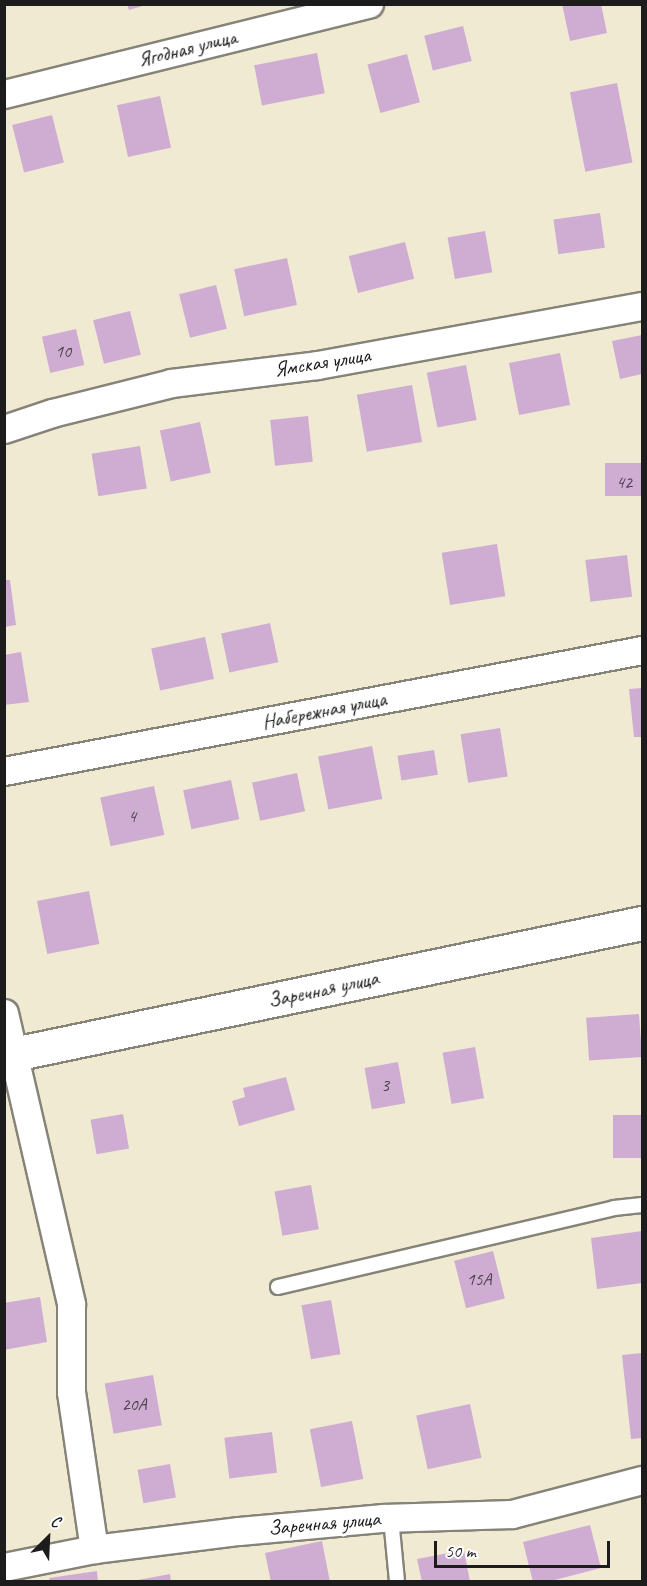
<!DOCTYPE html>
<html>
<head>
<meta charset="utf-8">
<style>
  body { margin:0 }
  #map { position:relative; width:647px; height:1586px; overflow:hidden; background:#f1ead3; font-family:Caveat,sans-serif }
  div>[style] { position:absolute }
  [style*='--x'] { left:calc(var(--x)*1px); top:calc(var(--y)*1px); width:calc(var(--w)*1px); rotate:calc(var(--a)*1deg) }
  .building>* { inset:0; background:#cfadd2; transform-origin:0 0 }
  .roads { filter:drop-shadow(2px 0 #868378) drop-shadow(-2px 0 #868378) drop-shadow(0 2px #868378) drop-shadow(0 -2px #868378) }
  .service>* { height:14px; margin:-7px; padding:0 7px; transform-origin:7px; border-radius:7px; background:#fff }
  .minor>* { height:27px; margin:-13.5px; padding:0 13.5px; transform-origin:13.5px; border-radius:13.5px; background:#fff }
  .tertiary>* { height:33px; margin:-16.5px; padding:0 16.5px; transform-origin:16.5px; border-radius:16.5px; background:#fff }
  span { translate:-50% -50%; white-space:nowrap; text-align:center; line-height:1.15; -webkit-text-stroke:6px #fff; paint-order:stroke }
  .number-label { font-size:18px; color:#49404a }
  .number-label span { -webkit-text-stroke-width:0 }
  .street-label { font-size:21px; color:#1c1c1c }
  .frame { position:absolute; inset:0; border:6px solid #1c1c1c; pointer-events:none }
  .north { position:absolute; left:18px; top:1508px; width:60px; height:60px; -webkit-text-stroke:4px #fff; paint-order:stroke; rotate:24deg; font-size:16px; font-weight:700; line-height:24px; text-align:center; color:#1c1c1c }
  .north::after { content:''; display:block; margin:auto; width:21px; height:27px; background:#1c1c1c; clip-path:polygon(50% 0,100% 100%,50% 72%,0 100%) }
  .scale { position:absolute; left:434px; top:1541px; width:176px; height:27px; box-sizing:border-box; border:3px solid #1c1c1c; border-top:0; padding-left:8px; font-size:18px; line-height:21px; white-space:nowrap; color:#1c1c1c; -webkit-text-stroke:4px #fff; paint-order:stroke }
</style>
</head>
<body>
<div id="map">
  <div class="building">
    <div style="clip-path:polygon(127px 4px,146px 4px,146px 5px,129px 10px)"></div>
    <div style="clip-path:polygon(562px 4px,601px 4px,607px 33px,570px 41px)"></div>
    <div style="left:463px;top:26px;width:36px;height:40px;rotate:76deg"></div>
    <div style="left:317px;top:53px;width:41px;height:64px;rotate:79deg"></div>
    <div style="left:407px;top:54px;width:50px;height:41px;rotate:75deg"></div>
    <div style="left:617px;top:83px;width:81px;height:48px;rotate:79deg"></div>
    <div style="left:160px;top:96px;width:53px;height:44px;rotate:78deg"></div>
    <div style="left:52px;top:115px;width:49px;height:41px;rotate:76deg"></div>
    <div style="left:600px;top:213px;width:35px;height:47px;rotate:82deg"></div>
    <div style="left:485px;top:231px;width:42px;height:38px;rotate:80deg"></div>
    <div style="left:405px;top:242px;width:38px;height:58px;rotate:76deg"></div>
    <div style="left:287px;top:258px;width:48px;height:54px;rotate:78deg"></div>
    <div style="left:216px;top:285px;width:45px;height:38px;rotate:76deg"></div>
    <div style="left:130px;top:311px;width:45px;height:38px;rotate:76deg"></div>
    <div style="left:76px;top:329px;width:37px;height:35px;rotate:77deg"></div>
    <div style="clip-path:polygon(642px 335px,642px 374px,620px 379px,612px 341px)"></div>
    <div style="left:560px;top:353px;width:53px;height:52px;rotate:79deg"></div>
    <div style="left:466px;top:365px;width:56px;height:40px;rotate:79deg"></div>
    <div style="left:412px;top:385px;width:58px;height:56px;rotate:80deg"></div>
    <div style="left:308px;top:416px;width:46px;height:38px;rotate:84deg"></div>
    <div style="left:200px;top:422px;width:52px;height:41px;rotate:78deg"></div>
    <div style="left:140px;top:446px;width:43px;height:49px;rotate:81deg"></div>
    <div style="left:642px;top:463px;width:33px;height:37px;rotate:90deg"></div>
    <div style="left:497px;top:544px;width:53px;height:56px;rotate:81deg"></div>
    <div style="left:627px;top:555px;width:42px;height:42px;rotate:83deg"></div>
    <div style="clip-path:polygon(4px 580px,10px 580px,16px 625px,4px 627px)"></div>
    <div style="left:270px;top:623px;width:40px;height:50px;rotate:78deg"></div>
    <div style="left:205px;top:637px;width:43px;height:55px;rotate:78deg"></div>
    <div style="clip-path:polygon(21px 652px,29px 702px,4px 705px,4px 655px)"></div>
    <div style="clip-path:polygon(642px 688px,642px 737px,634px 737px,629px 689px)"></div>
    <div style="left:500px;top:728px;width:49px;height:40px;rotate:81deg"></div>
    <div style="left:372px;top:746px;width:54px;height:55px;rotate:79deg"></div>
    <div style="left:434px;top:750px;width:25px;height:37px;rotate:81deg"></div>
    <div style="left:297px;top:773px;width:39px;height:46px;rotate:78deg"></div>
    <div style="left:231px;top:780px;width:40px;height:49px;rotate:78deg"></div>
    <div style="left:154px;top:786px;width:50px;height:55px;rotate:78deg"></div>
    <div style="left:89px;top:891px;width:54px;height:53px;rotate:79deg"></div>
    <div style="left:639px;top:1014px;width:43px;height:53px;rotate:86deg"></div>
    <div style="left:475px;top:1047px;width:52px;height:33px;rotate:80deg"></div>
    <div style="left:398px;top:1062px;width:42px;height:34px;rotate:80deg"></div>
    <div style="clip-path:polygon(286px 1077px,295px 1110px,239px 1126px,232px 1101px,245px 1097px,243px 1088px)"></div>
    <div style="left:123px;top:1114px;width:35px;height:33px;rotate:80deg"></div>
    <div style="left:642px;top:1115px;width:43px;height:29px;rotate:90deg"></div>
    <div style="left:311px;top:1185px;width:45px;height:37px;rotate:80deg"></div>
    <div style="clip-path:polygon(642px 1231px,642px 1283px,597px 1289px,591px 1238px)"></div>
    <div style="left:493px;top:1251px;width:49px;height:40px;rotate:76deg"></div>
    <div style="clip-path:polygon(40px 1297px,47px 1342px,4px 1350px,4px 1303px)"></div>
    <div style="left:331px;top:1300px;width:55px;height:30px;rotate:80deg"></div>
    <div style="clip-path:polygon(642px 1353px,642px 1438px,631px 1439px,622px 1355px)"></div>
    <div style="left:153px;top:1375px;width:51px;height:49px;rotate:80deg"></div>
    <div style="left:470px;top:1404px;width:55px;height:55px;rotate:78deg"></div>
    <div style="left:352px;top:1421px;width:59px;height:43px;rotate:79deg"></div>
    <div style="left:272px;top:1432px;width:41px;height:48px;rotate:83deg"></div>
    <div style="left:170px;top:1464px;width:34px;height:33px;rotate:80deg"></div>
    <div style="clip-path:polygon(590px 1525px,601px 1568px,547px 1582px,533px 1582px,523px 1542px)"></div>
    <div style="clip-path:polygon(322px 1541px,330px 1582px,271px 1582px,265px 1553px)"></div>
    <div style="clip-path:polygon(464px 1550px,470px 1582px,422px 1582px,417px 1559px)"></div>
    <div style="clip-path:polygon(97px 1571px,98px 1582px,50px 1582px,49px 1578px)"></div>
    <div style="clip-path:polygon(170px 1574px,171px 1582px,138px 1582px,138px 1580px)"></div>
  </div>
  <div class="roads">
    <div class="service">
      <div style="--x:278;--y:1287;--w:345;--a:-13.2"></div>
      <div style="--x:614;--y:1208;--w:28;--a:-6"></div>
      <div style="--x:391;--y:1518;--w:64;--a:84.6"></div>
    </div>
    <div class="minor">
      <div style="--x:4;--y:94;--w:376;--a:-13.9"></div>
      <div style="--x:4;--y:429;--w:51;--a:-18.4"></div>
      <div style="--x:52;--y:413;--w:123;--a:-14.1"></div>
      <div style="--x:171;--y:383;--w:147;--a:-7"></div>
      <div style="--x:317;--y:365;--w:330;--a:-10.3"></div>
      <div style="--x:4;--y:771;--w:649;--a:-10.74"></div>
      <div style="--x:4;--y:1013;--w:299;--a:77"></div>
      <div style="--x:71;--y:1304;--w:88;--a:90"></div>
      <div style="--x:71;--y:1392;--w:159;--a:81.7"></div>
      <div style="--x:4;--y:1567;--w:92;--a:-11.3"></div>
      <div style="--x:94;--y:1549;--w:146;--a:-7.1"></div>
      <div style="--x:239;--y:1531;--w:145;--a:-5.2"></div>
      <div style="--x:383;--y:1518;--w:129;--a:-1.8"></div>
      <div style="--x:512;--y:1514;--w:134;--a:-14.7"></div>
    </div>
    <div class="tertiary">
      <div style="--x:4;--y:1056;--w:652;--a:-11.78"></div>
    </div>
  </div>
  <div class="number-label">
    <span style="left:63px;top:351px">10</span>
    <span style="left:624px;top:482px">42</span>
    <span style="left:132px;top:816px">4</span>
    <span style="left:385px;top:1085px">3</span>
    <span style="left:479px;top:1279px">15А</span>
    <span style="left:134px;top:1404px">20А</span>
  </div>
  <div class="street-label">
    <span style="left:187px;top:48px;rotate:-14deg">Ягодная улица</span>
    <span style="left:322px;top:362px;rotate:-9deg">Ямская улица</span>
    <span style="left:324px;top:710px;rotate:-11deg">Набережная улица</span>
    <span style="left:323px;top:989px;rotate:-12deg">Заречная улица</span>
    <span style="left:324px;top:1523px;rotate:-5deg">Заречная улица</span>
  </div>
  <div class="frame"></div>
  <div class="north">С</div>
  <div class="scale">50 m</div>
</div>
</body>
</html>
